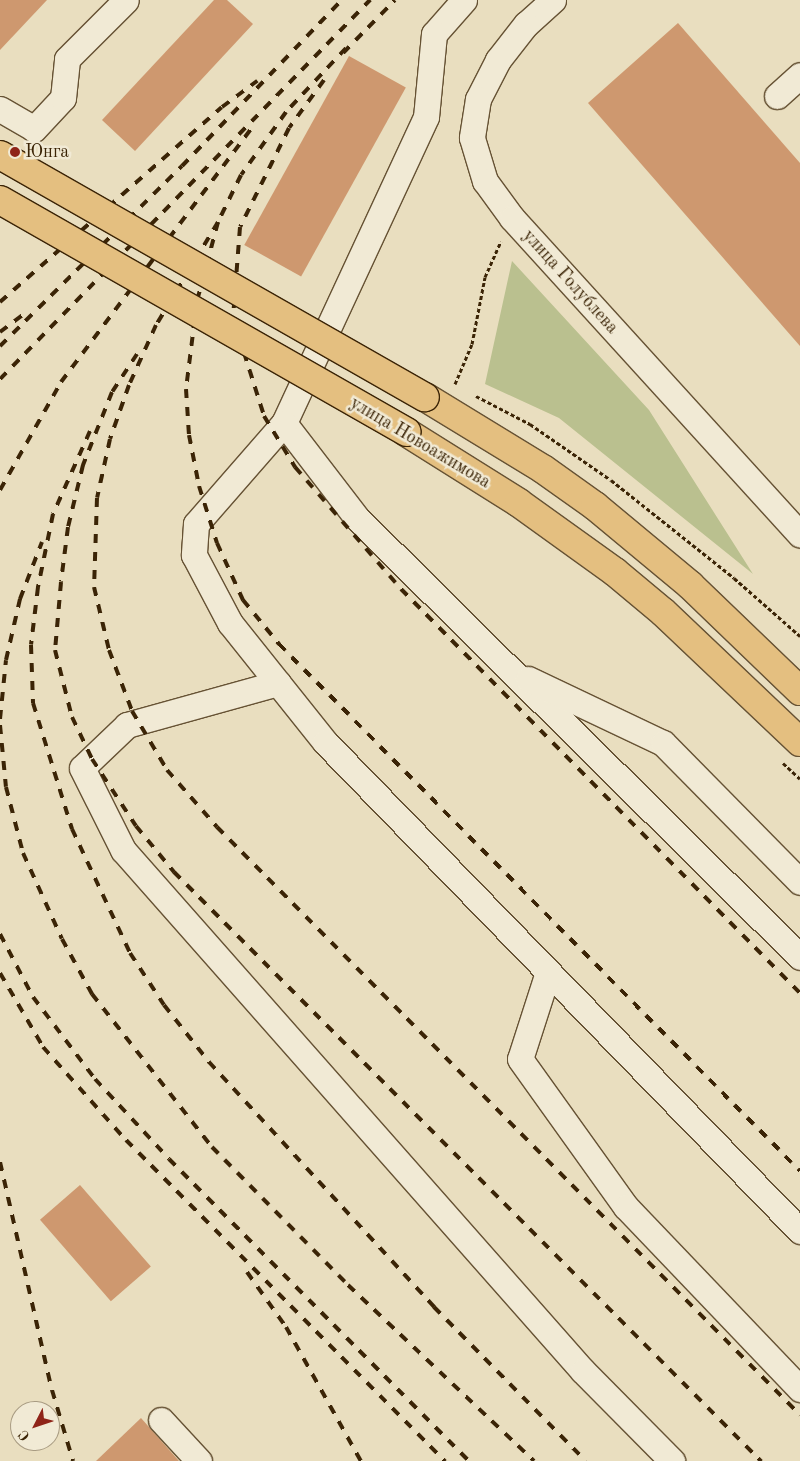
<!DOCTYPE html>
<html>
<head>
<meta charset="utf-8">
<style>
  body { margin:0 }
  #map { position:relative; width:800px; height:1461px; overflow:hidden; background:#e9debf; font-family:"Old Standard TT",serif }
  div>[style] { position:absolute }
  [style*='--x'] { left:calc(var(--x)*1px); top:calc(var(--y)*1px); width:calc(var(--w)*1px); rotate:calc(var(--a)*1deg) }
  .green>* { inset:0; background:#bac08f }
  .building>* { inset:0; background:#ce986f; transform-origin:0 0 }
  .path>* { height:3px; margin-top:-1.5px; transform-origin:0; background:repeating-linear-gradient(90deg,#3b2406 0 4px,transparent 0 6.5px) }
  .roads { filter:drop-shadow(1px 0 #665234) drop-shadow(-1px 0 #665234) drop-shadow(0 1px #665234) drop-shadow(0 -1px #665234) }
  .minor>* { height:25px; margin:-12.5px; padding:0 12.5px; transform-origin:12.5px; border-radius:12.5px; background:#f1ead5 }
  .major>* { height:28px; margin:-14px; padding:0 14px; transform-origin:14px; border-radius:14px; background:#e4bf80 }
  .rail>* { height:4px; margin-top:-2px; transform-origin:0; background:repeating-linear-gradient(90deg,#3b2406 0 9px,transparent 0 18px) }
  .bridges { filter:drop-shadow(1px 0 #3b2406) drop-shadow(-1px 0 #3b2406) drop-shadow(0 1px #3b2406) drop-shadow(0 -1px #3b2406) }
  .major-bridge>* { height:28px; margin:-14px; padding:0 14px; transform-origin:14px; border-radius:14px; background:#e4bf80 }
  .dots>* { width:14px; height:14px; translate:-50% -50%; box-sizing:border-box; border:2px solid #f1ead5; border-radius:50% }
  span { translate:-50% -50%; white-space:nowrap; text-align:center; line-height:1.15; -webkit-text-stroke:5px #f1ead5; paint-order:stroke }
  .poi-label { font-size:18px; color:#3b2406 }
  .left { translate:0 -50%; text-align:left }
  .street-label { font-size:18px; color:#3b2406 }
  .north { position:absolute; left:10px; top:1401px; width:50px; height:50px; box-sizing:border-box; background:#f1ead5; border:1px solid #a89b82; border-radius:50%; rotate:229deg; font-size:14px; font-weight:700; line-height:20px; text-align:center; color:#3b2406 }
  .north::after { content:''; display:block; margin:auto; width:18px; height:22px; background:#8f2418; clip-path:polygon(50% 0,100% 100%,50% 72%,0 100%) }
</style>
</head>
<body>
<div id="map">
  <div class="green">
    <div style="clip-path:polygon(512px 261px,649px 410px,753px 574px,559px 418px,485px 384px)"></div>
  </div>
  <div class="building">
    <div style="clip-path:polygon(0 0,47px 0,0 50px)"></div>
    <div style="clip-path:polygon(214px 0,227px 0,253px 24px,135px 151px,102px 120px)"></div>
    <div style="clip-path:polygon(678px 23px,800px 163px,800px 346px,588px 103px)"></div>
    <div style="left:349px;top:56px;width:65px;height:216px;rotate:29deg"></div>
    <div style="left:80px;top:1185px;width:108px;height:53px;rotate:49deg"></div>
    <div style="clip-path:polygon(141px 1418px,179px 1461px,96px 1461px)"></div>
  </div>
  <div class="path">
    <div style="--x:455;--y:384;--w:43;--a:-67"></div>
    <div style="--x:472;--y:344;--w:68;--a:-79"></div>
    <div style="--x:485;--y:277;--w:39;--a:-66"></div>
    <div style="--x:476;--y:396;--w:61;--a:27.4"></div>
    <div style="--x:530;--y:424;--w:98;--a:34.7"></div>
    <div style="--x:611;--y:480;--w:157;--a:38.5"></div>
    <div style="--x:734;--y:578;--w:88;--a:41.3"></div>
    <div style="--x:783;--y:763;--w:23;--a:43"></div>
  </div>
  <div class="roads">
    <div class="minor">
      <div style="--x:464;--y:0;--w:45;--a:131.4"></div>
      <div style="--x:434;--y:34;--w:83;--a:95.5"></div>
      <div style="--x:426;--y:117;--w:337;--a:114.9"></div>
      <div style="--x:284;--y:423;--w:118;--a:52.5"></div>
      <div style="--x:356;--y:517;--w:625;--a:44.74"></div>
      <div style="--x:553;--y:0;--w:36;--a:138"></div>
      <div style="--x:526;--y:24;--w:46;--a:127.9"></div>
      <div style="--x:498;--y:60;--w:44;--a:117.1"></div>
      <div style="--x:478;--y:99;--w:39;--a:99"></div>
      <div style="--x:472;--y:138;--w:45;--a:73.2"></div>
      <div style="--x:485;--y:181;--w:46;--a:53.9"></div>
      <div style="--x:512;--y:218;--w:428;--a:47.7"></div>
      <div style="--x:777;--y:96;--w:31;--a:-42"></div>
      <div style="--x:0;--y:109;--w:39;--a:30"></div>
      <div style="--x:34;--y:129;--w:42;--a:-46.9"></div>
      <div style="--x:63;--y:98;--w:39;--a:-84"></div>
      <div style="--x:67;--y:59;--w:83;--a:-45"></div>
      <div style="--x:284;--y:423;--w:134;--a:131.1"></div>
      <div style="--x:196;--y:524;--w:31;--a:94"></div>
      <div style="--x:194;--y:555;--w:77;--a:62.1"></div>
      <div style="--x:230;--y:623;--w:152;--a:51.4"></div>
      <div style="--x:325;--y:742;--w:682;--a:45.83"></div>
      <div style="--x:528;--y:679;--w:149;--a:25.4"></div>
      <div style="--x:663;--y:743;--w:195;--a:45.4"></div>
      <div style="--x:278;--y:683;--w:157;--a:164.5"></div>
      <div style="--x:127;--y:725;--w:62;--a:136.3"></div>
      <div style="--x:82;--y:768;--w:92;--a:63.4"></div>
      <div style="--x:123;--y:850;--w:695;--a:48.56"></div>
      <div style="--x:583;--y:1371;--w:127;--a:45.3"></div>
      <div style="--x:548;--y:972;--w:91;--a:107.8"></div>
      <div style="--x:520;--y:1059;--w:182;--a:54.4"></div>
      <div style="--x:626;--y:1207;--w:252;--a:46.3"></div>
      <div style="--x:161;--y:1420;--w:56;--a:47.2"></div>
    </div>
    <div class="major">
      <div style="--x:425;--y:397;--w:138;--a:31.4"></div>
      <div style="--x:543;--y:469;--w:64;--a:35.4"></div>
      <div style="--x:595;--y:506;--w:124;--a:39.7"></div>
      <div style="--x:690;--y:585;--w:153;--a:43.9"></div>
      <div style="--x:406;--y:432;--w:133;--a:32.1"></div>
      <div style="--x:519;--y:503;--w:118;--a:35.7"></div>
      <div style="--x:615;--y:572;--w:62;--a:39.8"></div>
      <div style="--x:663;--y:612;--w:189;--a:43.5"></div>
    </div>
  </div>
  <div class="rail">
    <div style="--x:346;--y:48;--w:88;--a:133.2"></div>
    <div style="--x:286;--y:112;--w:77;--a:125.5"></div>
    <div style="--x:241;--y:175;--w:52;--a:116.1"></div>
    <div style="--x:218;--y:222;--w:82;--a:104.9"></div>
    <div style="--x:197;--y:301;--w:89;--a:97.1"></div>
    <div style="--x:186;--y:389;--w:46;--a:86.3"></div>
    <div style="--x:189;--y:435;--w:52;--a:78.9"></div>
    <div style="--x:199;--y:486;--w:60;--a:72.5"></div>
    <div style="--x:217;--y:543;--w:63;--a:65.5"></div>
    <div style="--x:243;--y:600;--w:57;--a:50.7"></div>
    <div style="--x:279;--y:644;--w:741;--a:45.33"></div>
    <div style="--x:343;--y:53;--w:74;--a:-45.5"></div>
    <div style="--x:324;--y:80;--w:59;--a:126.1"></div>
    <div style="--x:289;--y:128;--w:110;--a:116.3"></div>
    <div style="--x:240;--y:227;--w:91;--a:94.4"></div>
    <div style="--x:233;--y:318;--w:103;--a:72.4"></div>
    <div style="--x:264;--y:416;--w:60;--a:58.7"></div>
    <div style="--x:295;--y:467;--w:162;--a:49"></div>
    <div style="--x:401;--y:589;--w:568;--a:45.36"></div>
    <div style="--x:218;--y:222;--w:120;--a:121"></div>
    <div style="--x:156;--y:325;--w:66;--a:114.2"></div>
    <div style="--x:129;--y:385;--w:57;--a:109.4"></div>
    <div style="--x:110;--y:439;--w:60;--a:102.4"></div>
    <div style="--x:97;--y:498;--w:89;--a:91.9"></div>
    <div style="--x:94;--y:587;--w:65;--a:76.6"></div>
    <div style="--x:109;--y:650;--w:65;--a:69.3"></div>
    <div style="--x:132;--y:711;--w:69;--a:59.3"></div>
    <div style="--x:167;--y:770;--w:76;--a:48.7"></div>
    <div style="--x:217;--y:827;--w:828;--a:45.24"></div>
    <div style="--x:0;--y:302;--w:295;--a:-41.3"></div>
    <div style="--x:222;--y:107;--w:44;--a:-36.6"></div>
    <div style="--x:0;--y:332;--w:31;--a:-37"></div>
    <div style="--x:0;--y:346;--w:256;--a:-44.7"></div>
    <div style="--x:182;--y:166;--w:231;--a:-46.1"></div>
    <div style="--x:137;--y:354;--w:45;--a:123.3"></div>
    <div style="--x:112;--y:392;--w:79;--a:111.7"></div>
    <div style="--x:83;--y:465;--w:64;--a:103.6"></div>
    <div style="--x:68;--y:527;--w:55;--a:97.3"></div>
    <div style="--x:61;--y:582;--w:68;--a:95"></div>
    <div style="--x:55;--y:650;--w:69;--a:75.8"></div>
    <div style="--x:72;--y:717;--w:47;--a:64.5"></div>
    <div style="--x:92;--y:759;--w:80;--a:56.7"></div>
    <div style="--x:136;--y:826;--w:60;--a:50.4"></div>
    <div style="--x:174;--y:872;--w:832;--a:45.1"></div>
    <div style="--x:0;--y:379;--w:530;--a:-45.69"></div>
    <div style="--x:90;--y:431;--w:91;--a:114"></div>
    <div style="--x:53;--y:514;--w:75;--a:101.6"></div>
    <div style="--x:38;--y:587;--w:58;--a:96.9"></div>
    <div style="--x:31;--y:645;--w:58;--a:88"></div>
    <div style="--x:33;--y:703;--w:132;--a:72.8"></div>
    <div style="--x:72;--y:829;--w:137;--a:64.9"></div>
    <div style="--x:130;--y:953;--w:62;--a:56.8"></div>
    <div style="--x:164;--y:1005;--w:73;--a:51.7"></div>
    <div style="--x:209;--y:1062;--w:333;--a:47.4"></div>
    <div style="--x:434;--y:1307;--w:216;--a:45.4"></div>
    <div style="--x:0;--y:490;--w:124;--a:-60.5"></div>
    <div style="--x:61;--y:382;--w:323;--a:-53.1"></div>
    <div style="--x:0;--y:719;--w:59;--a:-84.2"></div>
    <div style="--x:6;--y:660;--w:63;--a:-77.1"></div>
    <div style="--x:20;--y:599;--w:61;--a:-68.9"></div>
    <div style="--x:0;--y:725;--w:62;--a:84.5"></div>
    <div style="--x:6;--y:787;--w:68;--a:75.6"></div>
    <div style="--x:23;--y:853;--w:94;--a:65.6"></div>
    <div style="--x:62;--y:939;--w:63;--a:61.4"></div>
    <div style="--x:92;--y:994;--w:194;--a:51.9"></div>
    <div style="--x:212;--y:1147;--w:194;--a:45.4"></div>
    <div style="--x:348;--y:1285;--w:256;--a:43.4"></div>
    <div style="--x:0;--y:934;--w:71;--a:62.4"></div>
    <div style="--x:33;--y:997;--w:103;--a:52.9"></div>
    <div style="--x:95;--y:1079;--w:109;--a:47.2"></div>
    <div style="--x:169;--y:1159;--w:426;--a:45.2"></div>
    <div style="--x:0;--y:973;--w:86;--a:59.8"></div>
    <div style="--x:43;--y:1047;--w:125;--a:48.3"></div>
    <div style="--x:126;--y:1140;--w:453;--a:45.2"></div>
    <div style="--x:0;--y:1162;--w:234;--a:77.2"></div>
    <div style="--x:52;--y:1390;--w:74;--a:73.5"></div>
    <div style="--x:247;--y:1272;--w:67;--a:54.7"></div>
    <div style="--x:286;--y:1327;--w:154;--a:60.8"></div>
  </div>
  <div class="bridges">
    <div class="major-bridge">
      <div style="--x:0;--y:155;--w:489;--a:29.7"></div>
      <div style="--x:0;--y:200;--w:468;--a:29.7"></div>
    </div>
  </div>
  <div class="dots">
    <div style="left:15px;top:152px;background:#8f2418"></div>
  </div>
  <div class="poi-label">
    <span class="left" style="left:25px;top:152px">Юнга</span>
  </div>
  <div class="street-label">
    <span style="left:570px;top:282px;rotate:48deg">улица Голублева</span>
    <span style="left:420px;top:443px;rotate:31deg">улица Новоажимова</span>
  </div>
  <div class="north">С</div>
</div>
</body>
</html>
